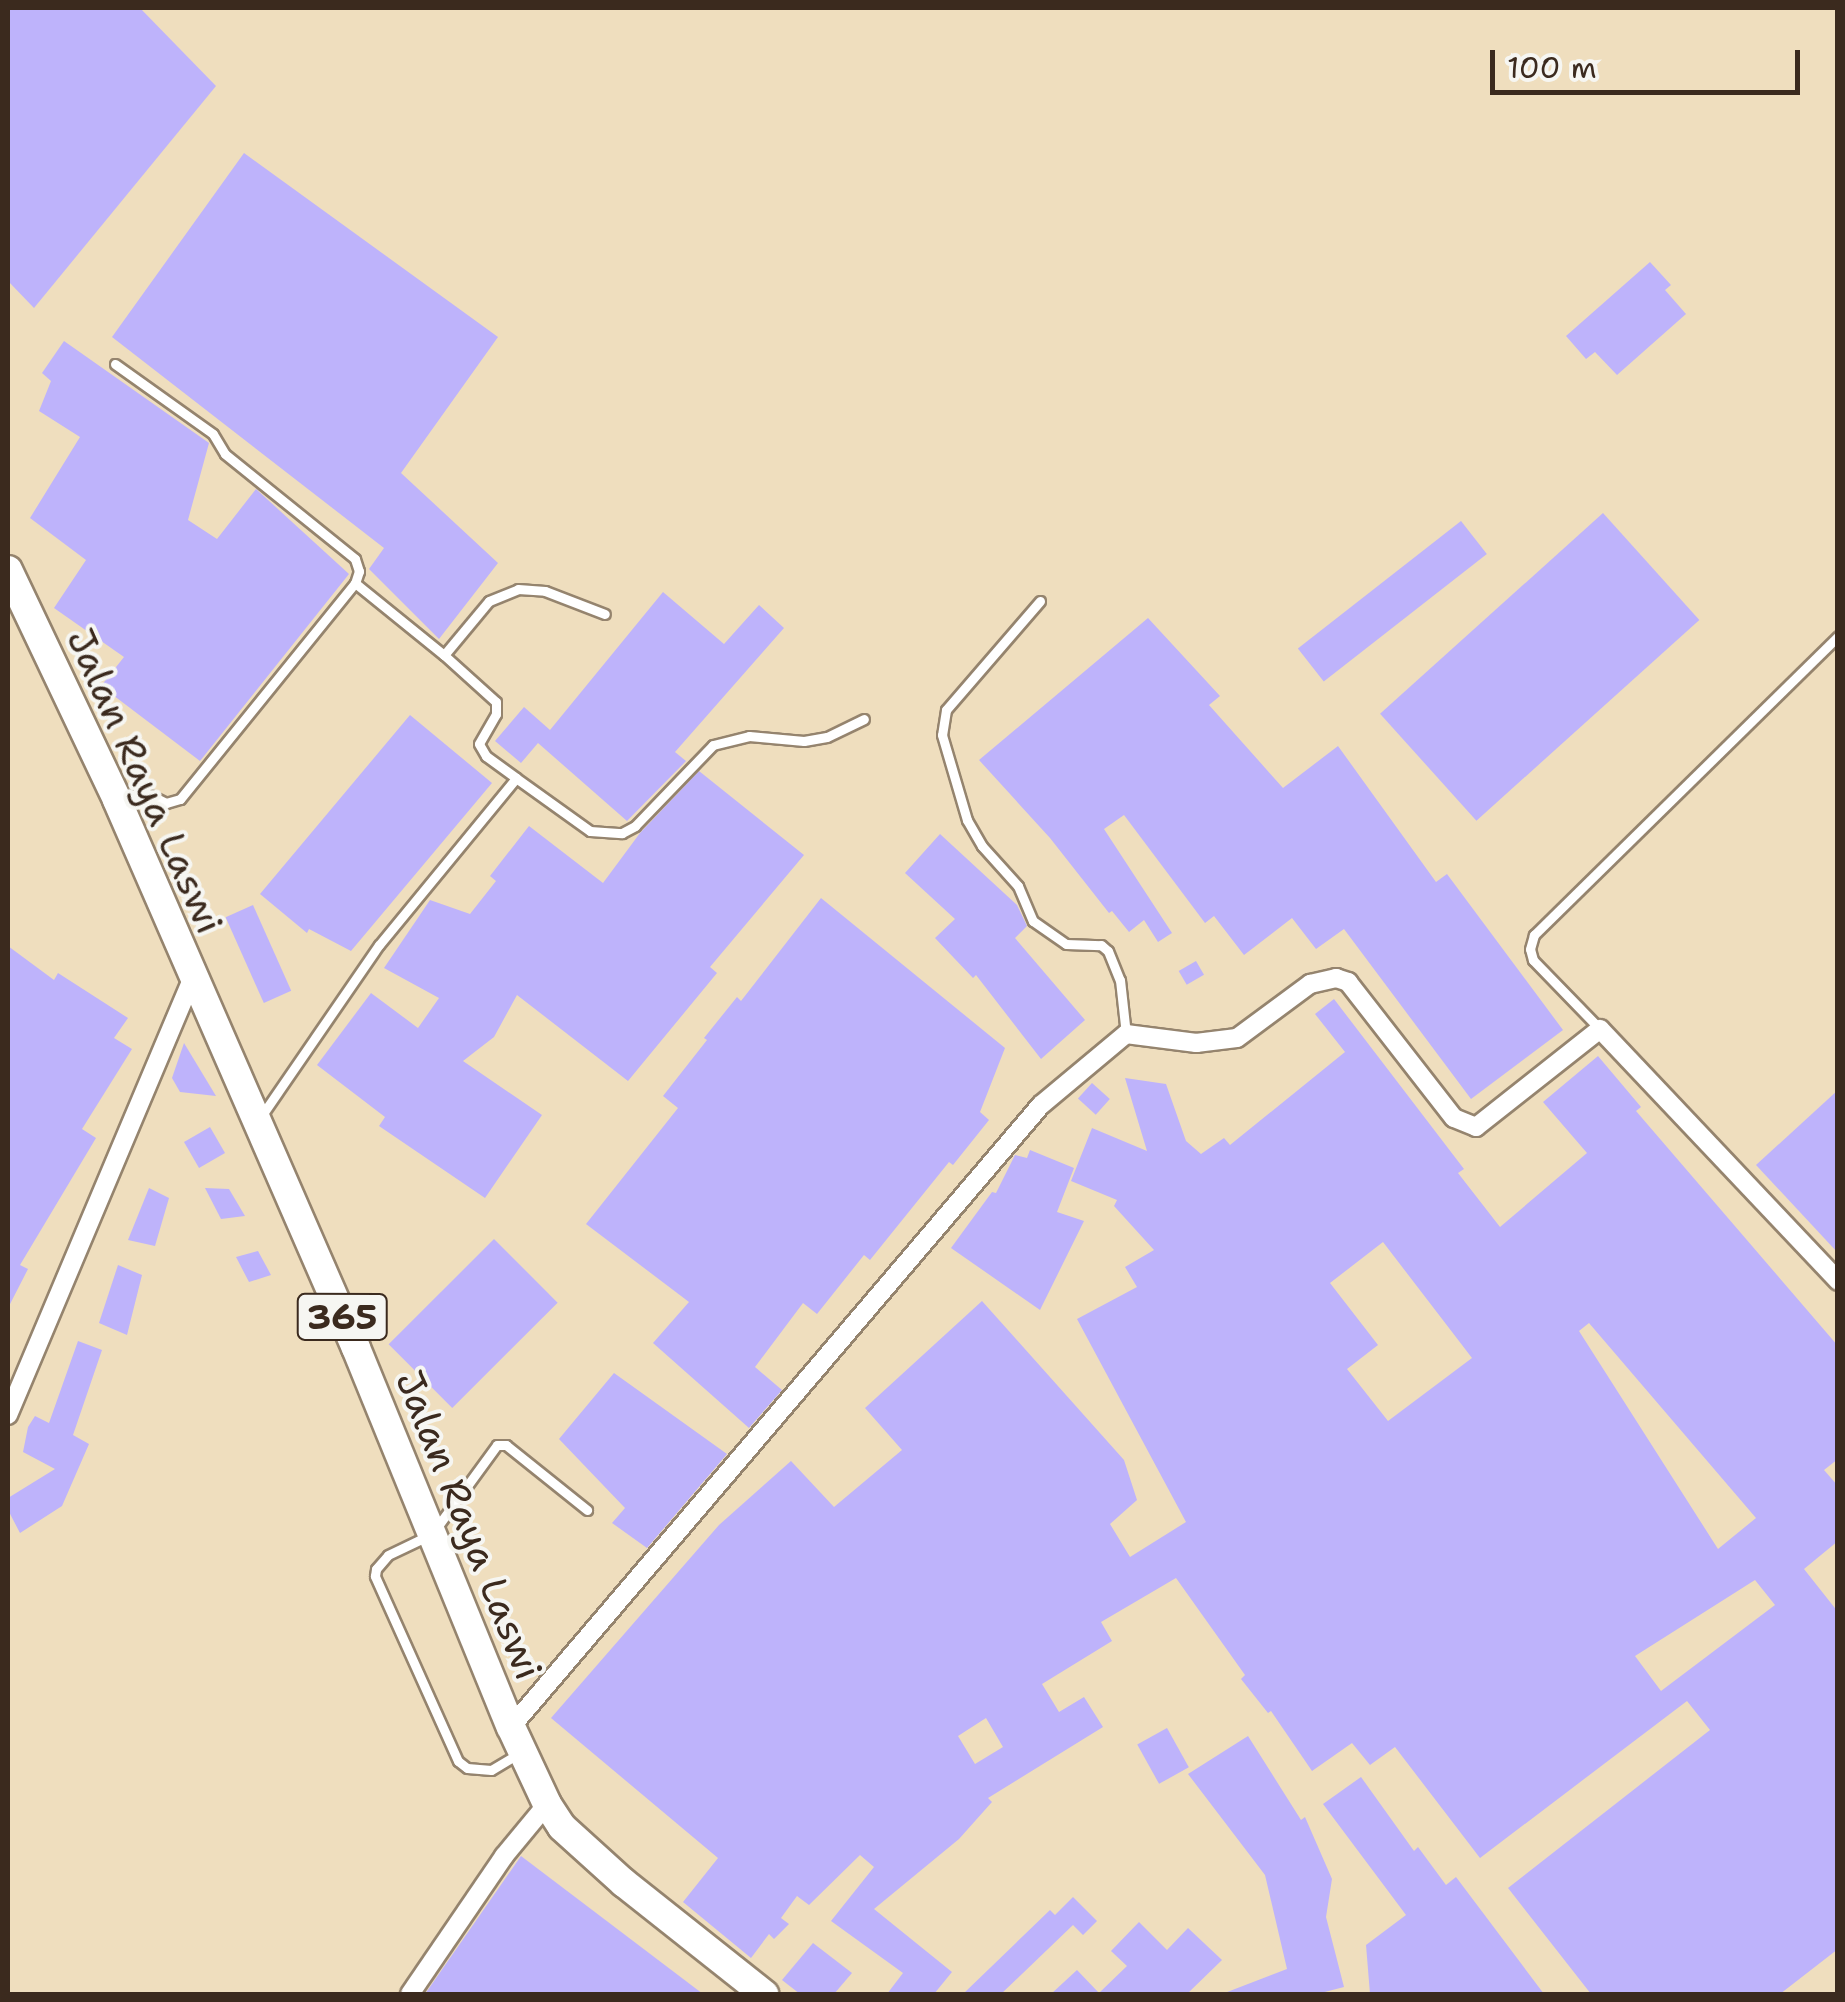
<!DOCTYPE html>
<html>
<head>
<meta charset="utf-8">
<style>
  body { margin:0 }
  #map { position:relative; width:1845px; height:2002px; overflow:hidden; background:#efdebe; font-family:"Shantell Sans",sans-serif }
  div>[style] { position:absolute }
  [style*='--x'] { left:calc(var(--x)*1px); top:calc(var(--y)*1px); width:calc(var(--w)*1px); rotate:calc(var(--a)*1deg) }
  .building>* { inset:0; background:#beb3fb; transform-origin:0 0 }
  .roads { filter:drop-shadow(2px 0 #95846e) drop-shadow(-2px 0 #95846e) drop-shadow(0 2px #95846e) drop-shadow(0 -2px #95846e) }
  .service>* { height:9px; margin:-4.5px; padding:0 4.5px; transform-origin:4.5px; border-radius:4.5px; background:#fff }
  .minor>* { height:18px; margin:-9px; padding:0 9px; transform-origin:9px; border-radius:9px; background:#fff }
  .primary>* { height:28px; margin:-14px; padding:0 14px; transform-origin:14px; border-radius:14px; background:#fff }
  span { translate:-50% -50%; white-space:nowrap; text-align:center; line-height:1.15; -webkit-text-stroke:8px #f6f6f2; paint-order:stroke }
  .shield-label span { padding:2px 8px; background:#f6f6f2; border:2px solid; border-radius:8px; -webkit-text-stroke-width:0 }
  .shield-label { font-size:35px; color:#3b2a1e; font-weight:700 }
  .street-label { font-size:38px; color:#3b2a1e }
  .frame { position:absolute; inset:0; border:10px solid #3b2a1e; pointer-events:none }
  .scale { position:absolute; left:1490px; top:50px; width:310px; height:45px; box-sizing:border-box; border:5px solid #3b2a1e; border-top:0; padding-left:12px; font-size:30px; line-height:35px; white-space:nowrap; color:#3b2a1e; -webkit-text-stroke:8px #f6f6f2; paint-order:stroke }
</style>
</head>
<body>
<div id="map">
  <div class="building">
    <div style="clip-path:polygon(8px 8px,140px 8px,216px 86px,34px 308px,8px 281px)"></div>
    <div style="clip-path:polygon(244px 153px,498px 337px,401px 473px,498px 563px,439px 639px,369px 569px,384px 548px,112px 337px)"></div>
    <div style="clip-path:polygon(1650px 262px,1671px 285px,1665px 290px,1686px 314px,1617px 375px,1595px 352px,1586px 359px,1566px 336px)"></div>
    <div style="clip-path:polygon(64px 341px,209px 443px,188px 520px,217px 539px,256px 489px,349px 574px,200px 761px,101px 686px,124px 657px,54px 608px,86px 560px,30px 518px,80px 437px,39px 411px,51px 381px,42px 373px)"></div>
    <div style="left:1603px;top:513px;width:144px;height:300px;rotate:48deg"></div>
    <div style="left:1461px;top:521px;width:42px;height:207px;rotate:52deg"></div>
    <div style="clip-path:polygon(663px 592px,724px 644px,759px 605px,784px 628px,675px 752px,686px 761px,627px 821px,538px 743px,521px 763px,495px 741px,524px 707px,550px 730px)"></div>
    <div style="clip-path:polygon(1148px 618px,1220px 696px,1209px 705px,1283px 788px,1338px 746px,1436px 882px,1447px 874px,1563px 1030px,1471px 1099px,1344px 929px,1316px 949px,1292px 918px,1244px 955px,1214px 916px,1205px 923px,1124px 815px,1104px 829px,1172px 933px,1158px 942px,1144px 920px,1129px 932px,1112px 911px,1109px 913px,1050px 838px,979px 760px)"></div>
    <div style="clip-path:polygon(410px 715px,492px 783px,351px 951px,309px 929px,307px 933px,260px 894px)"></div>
    <div style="clip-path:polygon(699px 771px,804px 855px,710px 967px,717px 973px,628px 1081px,517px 995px,494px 1037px,463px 1061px,542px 1115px,485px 1198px,379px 1126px,385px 1117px,317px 1065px,371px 993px,418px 1028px,439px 998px,384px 968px,430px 900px,470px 914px,496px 881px,490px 876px,529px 826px,603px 883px,640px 833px)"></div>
    <div style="clip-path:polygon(940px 834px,1017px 905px,1027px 926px,1015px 938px,1085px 1020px,1041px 1059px,976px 975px,973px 978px,935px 938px,955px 919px,905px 873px)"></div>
    <div style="clip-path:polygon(821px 898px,1005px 1048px,980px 1112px,989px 1120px,953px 1165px,949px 1162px,870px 1260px,864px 1255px,817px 1314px,803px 1303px,755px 1367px,782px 1390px,749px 1428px,653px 1343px,689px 1302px,586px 1224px,678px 1108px,663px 1096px,707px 1040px,704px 1038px,737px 997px,741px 1001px)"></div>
    <div style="left:253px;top:905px;width:94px;height:30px;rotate:66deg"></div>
    <div style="clip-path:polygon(8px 946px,54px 980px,58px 973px,128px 1018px,114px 1038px,132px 1049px,82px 1129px,96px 1138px,20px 1265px,28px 1269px,8px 1308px)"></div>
    <div style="left:1196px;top:961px;width:16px;height:20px;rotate:60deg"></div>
    <div style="clip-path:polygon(evenodd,1334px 999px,1464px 1169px,1458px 1173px,1500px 1227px,1587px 1153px,1543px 1102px,1598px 1056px,1641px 1107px,1636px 1111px,1838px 1346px,1838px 1459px,1824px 1470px,1838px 1486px,1838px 1541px,1804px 1569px,1838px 1612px,1838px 1949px,1780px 1994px,1591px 1994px,1508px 1888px,1710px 1730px,1687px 1701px,1480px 1858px,1395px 1747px,1370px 1765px,1352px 1743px,1312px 1771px,1271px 1711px,1268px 1713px,1241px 1679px,1245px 1675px,1176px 1578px,1101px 1622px,1112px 1641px,1042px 1684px,1059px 1712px,1084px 1697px,1103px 1727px,988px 1798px,992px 1802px,959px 1839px,874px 1909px,952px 1972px,934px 1994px,887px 1994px,903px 1973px,831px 1921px,874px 1867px,860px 1855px,809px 1905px,797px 1896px,781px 1918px,789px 1924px,774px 1939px,769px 1934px,751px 1958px,683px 1902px,718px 1858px,551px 1718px,719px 1525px,791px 1461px,834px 1507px,902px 1450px,865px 1408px,982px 1301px,1124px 1460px,1137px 1500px,1110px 1524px,1130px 1557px,1186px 1522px,1077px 1319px,1137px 1287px,1125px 1267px,1154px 1250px,1114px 1206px,1117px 1200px,1071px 1181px,1092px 1128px,1147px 1151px,1125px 1078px,1166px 1084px,1186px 1141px,1201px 1154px,1224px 1138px,1230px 1145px,1345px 1052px,1315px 1014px,1334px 999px,1383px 1242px,1472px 1358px,1388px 1421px,1347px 1369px,1378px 1345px,1330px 1283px,1383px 1242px,1334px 999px,1589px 1323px,1756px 1518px,1718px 1549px,1579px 1331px,1589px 1323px,1334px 999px,1755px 1580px,1775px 1605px,1661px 1691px,1635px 1656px,1755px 1580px,1334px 999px,986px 1718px,1003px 1747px,975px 1764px,958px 1736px,986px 1718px)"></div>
    <div style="clip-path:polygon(184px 1043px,216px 1096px,180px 1092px,172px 1078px)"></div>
    <div style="left:1092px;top:1083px;width:24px;height:21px;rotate:42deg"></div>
    <div style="clip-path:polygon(1838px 1090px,1838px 1253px,1756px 1165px)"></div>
    <div style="left:210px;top:1127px;width:30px;height:30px;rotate:60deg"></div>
    <div style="clip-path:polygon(1030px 1150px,1074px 1168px,1057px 1212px,1084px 1221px,1040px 1310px,951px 1248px,992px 1192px,996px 1193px,1015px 1155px,1027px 1158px)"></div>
    <div style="clip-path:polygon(149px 1188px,169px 1198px,155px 1246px,128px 1240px)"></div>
    <div style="clip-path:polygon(205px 1188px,229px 1189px,245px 1216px,221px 1219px)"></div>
    <div style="left:494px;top:1239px;width:90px;height:149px;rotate:45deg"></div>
    <div style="clip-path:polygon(258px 1251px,271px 1275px,249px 1282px,236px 1257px)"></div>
    <div style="clip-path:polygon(118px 1265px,142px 1275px,127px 1335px,99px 1323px)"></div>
    <div style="clip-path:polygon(78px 1341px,102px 1350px,73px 1435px,89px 1444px,62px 1506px,20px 1533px,8px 1510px,8px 1498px,55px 1469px,23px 1452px,28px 1427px,35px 1416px,49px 1423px)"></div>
    <div style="clip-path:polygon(614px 1373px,727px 1454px,647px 1548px,612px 1523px,625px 1508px,559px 1439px)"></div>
    <div style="left:1167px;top:1728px;width:45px;height:34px;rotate:61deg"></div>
    <div style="clip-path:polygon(1248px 1736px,1301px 1820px,1305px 1817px,1332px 1879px,1326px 1917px,1344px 1987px,1317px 1994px,1222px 1994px,1287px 1969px,1265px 1875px,1188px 1774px)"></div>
    <div style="clip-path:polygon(1361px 1777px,1414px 1851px,1418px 1847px,1446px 1885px,1456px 1877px,1544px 1994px,1370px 1994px,1366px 1945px,1406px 1915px,1323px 1804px)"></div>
    <div style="clip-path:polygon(521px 1856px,703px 1994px,425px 1994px)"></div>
    <div style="clip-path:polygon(1073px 1897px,1097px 1921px,1083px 1935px,1073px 1925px,1001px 1994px,963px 1994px,1050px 1910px,1055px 1915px)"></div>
    <div style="clip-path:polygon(1139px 1922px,1167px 1950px,1188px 1928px,1222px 1960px,1187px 1994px,1051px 1994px,1077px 1970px,1099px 1993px,1127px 1966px,1111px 1951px)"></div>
    <div style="clip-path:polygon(813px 1943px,852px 1973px,834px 1994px,800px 1994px,782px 1980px)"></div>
  </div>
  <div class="roads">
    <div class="service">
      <div style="--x:115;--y:364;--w:120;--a:35.5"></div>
      <div style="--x:213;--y:434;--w:23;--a:59"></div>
      <div style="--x:225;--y:454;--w:167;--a:38.9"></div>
      <div style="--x:355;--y:559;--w:13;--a:72"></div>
      <div style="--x:359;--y:571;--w:13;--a:108"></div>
      <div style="--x:355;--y:583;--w:278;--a:129"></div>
      <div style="--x:180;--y:799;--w:15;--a:164"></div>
      <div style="--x:166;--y:803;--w:25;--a:-153"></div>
      <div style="--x:144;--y:792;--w:25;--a:164"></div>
      <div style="--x:355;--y:583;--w:114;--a:39"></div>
      <div style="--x:444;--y:655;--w:70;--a:-50.2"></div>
      <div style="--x:489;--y:601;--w:31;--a:-22"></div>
      <div style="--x:518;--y:589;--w:27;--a:4"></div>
      <div style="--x:545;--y:591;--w:64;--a:21"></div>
      <div style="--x:1040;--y:601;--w:144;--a:130.8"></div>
      <div style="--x:946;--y:710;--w:25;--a:99"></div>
      <div style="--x:942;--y:735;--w:89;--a:73.6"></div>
      <div style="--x:967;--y:820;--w:30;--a:60"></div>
      <div style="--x:982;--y:846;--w:54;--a:48"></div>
      <div style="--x:1018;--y:886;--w:38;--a:67"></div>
      <div style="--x:1033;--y:921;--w:40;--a:34.9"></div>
      <div style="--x:1066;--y:944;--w:35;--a:2"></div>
      <div style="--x:1101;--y:945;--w:9;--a:41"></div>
      <div style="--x:1108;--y:951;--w:31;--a:68"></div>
      <div style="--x:1120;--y:980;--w:54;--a:83.7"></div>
      <div style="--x:444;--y:655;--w:70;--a:42.1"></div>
      <div style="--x:496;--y:702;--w:12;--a:90"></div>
      <div style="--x:496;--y:714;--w:34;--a:120"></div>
      <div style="--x:479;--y:744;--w:14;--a:60"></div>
      <div style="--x:486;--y:756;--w:37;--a:36"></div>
      <div style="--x:1599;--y:1028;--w:95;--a:-134.1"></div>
      <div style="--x:1533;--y:960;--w:11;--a:-105"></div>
      <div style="--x:1530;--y:949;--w:15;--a:-74"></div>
      <div style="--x:1534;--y:935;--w:426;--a:-44.5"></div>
      <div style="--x:262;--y:1115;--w:206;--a:-55.5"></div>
      <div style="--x:379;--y:945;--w:216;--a:-50.6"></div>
      <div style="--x:516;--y:778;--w:91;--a:35.6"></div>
      <div style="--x:590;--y:831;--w:32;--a:4"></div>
      <div style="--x:622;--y:833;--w:15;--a:-28"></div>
      <div style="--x:635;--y:826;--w:112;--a:-46.1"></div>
      <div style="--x:713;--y:745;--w:37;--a:-14"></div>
      <div style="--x:749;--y:736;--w:55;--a:5.2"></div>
      <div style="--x:804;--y:741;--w:23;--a:-10"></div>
      <div style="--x:827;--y:737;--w:41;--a:-25.9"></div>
      <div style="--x:518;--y:1754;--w:31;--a:149"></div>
      <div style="--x:491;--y:1770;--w:24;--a:-175"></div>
      <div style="--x:467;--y:1768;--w:11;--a:-142"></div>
      <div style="--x:458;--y:1761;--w:203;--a:-114.2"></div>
      <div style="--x:375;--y:1576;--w:7;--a:-82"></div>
      <div style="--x:376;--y:1569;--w:18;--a:-49"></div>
      <div style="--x:388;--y:1555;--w:49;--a:-25.5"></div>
      <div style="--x:432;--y:1534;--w:110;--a:-53.9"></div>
      <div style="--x:497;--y:1445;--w:9;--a:0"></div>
      <div style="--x:506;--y:1445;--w:104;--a:38.7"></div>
    </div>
    <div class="minor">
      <div style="--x:8;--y:1415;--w:475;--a:-67.1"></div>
      <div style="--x:511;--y:1727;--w:817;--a:-49.57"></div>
      <div style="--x:1041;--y:1105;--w:111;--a:-39.9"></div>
      <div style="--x:1126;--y:1034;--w:71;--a:7.3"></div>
      <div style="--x:1196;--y:1043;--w:41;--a:-7"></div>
      <div style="--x:1237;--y:1038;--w:91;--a:-36.5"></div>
      <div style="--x:1310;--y:984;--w:27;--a:-13"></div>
      <div style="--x:1336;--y:978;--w:13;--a:18"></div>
      <div style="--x:1348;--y:982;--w:172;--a:52.1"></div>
      <div style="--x:1454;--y:1118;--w:24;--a:22"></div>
      <div style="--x:1476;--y:1127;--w:158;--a:-38.3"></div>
      <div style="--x:1600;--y:1029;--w:347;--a:46.6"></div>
      <div style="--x:410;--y:1994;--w:167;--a:-55.7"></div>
      <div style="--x:504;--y:1856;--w:67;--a:-50.4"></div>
    </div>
    <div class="primary">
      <div style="--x:8;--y:570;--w:255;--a:64.6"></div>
      <div style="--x:117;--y:800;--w:598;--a:66.44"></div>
      <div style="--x:356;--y:1348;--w:409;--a:67.8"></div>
      <div style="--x:511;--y:1727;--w:85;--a:64.9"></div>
      <div style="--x:547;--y:1804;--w:27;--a:57"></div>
      <div style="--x:562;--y:1827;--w:84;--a:42.1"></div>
      <div style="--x:624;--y:1883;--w:179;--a:38.4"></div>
    </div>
  </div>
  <div class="shield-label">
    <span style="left:342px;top:1317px">365</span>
  </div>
  <div class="street-label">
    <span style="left:145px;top:781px;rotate:66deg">Jalan Raya Laswi</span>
    <span style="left:469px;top:1525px;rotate:68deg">Jalan Raya Laswi</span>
  </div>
  <div class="frame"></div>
  <div class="scale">100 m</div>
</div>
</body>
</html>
